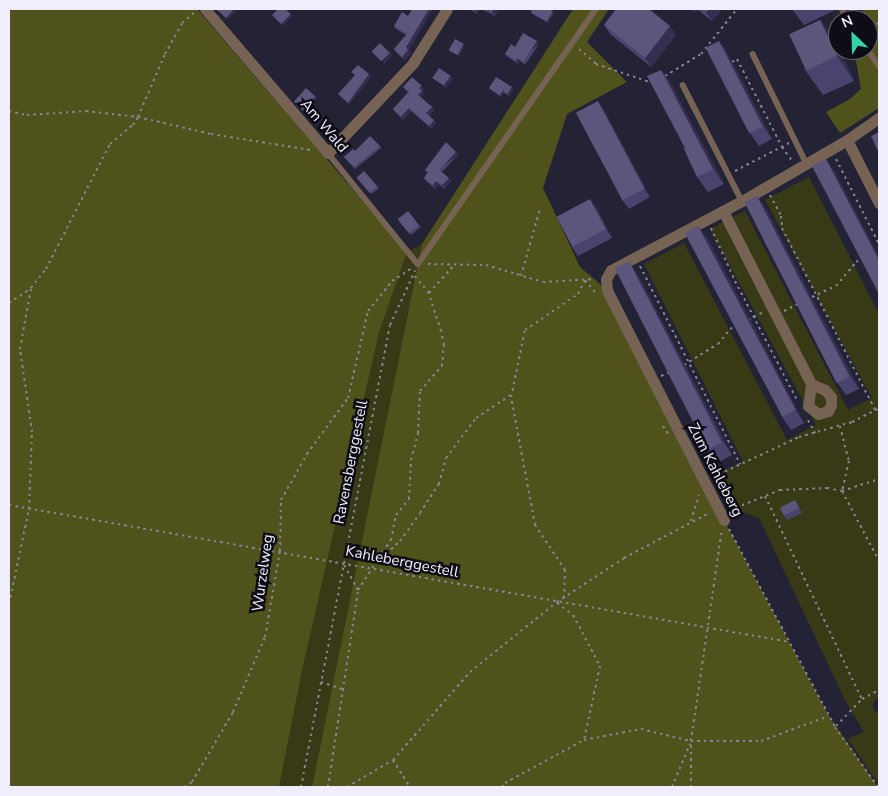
<!DOCTYPE html>
<html>
<head>
<meta charset="utf-8">
<style>
  body { margin:0 }
  #map { position:relative; width:888px; height:796px; overflow:hidden; background:#242235; font-family:"Nunito Sans",sans-serif }
  div>[style] { position:absolute }
  [style*='--x'] { left:calc(var(--x)*1px); top:calc(var(--y)*1px); width:calc(var(--w)*1px); rotate:calc(var(--a)*1deg) }
  .green>* { inset:0; background:#383a15 }
  .forest>* { inset:0; background:#4f521b }
  .path>* { height:2px; margin-top:-1px; transform-origin:0; background:repeating-linear-gradient(90deg,#868494 0 2.5px,transparent 0 6.5px) }
  .service>* { height:5.5px; margin:-2.75px; padding:0 2.75px; transform-origin:2.75px; border-radius:2.75px; background:#766354 }
  .minor>* { height:11px; margin:-5.5px; padding:0 5.5px; transform-origin:5.5px; border-radius:5.5px; background:#766354 }
  .wall>* { inset:0; background:#4a436d }
  .shaded-wall>* { inset:0; background:#342e50; transform-origin:0 0 }
  .building>* { inset:0; background:#5c557c; transform-origin:0 0 }
  span { translate:-50% -50%; white-space:nowrap; text-align:center; line-height:1.15; -webkit-text-stroke:5px #0e0d15; paint-order:stroke }
  .street-label { font-size:15px; color:#f0eefc }
  .frame { position:absolute; inset:0; border:10px solid #f0eefc; pointer-events:none }
  .north { position:absolute; left:828px; top:10px; width:50px; height:50px; box-sizing:border-box; background:#0e0d15; border:1px solid #686771; border-radius:50%; rotate:336deg; font-size:14px; font-weight:700; line-height:20px; text-align:center; color:#f0eefc }
  .north::after { content:''; display:block; margin:auto; width:18px; height:22px; background:#34d4a8; clip-path:polygon(50% 0,100% 100%,50% 72%,0 100%) }
</style>
</head>
<body>
<div id="map">
  <div class="green">
    <div style="clip-path:polygon(809px 177px,879px 314px,879px 697px,874px 701px,873px 707px,874px 711px,879px 712px,879px 785px,848px 739px,864px 732px,844px 698px,759px 518px,733px 509px,721px 490px,715px 475px,743px 461px,644px 264px,684px 243px,787px 440px,816px 425px,710px 229px,745px 211px,848px 410px,872px 398px,765px 200px)"></div>
    <div style="clip-path:polygon(422px 244px,312px 787px,279px 787px,302px 671px,379px 333px,407px 252px)"></div>
  </div>
  <div class="forest">
    <div style="clip-path:polygon(9px 9px,197px 9px,407px 252px,379px 333px,302px 671px,279px 787px,9px 787px)"></div>
    <div style="clip-path:polygon(573px 9px,609px 9px,587px 42px,627px 82px,567px 114px,543px 188px,580px 267px,607px 290px,724px 520px,829px 716px,878px 787px,312px 787px,422px 244px)"></div>
    <div style="clip-path:polygon(860px 9px,879px 9px,879px 108px,840px 133px,826px 112px,850px 99px,861px 89px,854px 50px,868px 50px,868px 20px,867px 15px)"></div>
  </div>
  <div class="path">
    <div style="--x:868;--y:42;--w:25;--a:-63"></div>
    <div style="--x:579;--y:49;--w:23;--a:41"></div>
    <div style="--x:596;--y:64;--w:59;--a:18.7"></div>
    <div style="--x:732;--y:62;--w:6;--a:-31"></div>
    <div style="--x:737;--y:59;--w:99;--a:62.9"></div>
    <div style="--x:782;--y:147;--w:17;--a:54"></div>
    <div style="--x:665;--y:76;--w:42;--a:-31.4"></div>
    <div style="--x:701;--y:54;--w:58;--a:-51.3"></div>
    <div style="--x:9;--y:111;--w:18;--a:13"></div>
    <div style="--x:27;--y:115;--w:59;--a:-3.9"></div>
    <div style="--x:86;--y:111;--w:52;--a:6.6"></div>
    <div style="--x:138;--y:117;--w:69;--a:-66.8"></div>
    <div style="--x:165;--y:54;--w:35;--a:-61"></div>
    <div style="--x:182;--y:23;--w:18;--a:-41"></div>
    <div style="--x:836;--y:159;--w:95;--a:63.2"></div>
    <div style="--x:735;--y:171;--w:61;--a:-27.4"></div>
    <div style="--x:770;--y:195;--w:24;--a:62"></div>
    <div style="--x:781;--y:216;--w:12;--a:85"></div>
    <div style="--x:782;--y:228;--w:204;--a:62.9"></div>
    <div style="--x:711;--y:228;--w:58;--a:65.6"></div>
    <div style="--x:735;--y:281;--w:134;--a:62.5"></div>
    <div style="--x:428;--y:264;--w:58;--a:1"></div>
    <div style="--x:486;--y:265;--w:59;--a:16.6"></div>
    <div style="--x:543;--y:282;--w:52;--a:-3.3"></div>
    <div style="--x:640;--y:266;--w:222;--a:63.2"></div>
    <div style="--x:521;--y:276;--w:70;--a:-74.2"></div>
    <div style="--x:429;--y:293;--w:38;--a:-48"></div>
    <div style="--x:812;--y:297;--w:26;--a:-25"></div>
    <div style="--x:836;--y:286;--w:31;--a:-50"></div>
    <div style="--x:856;--y:262;--w:7;--a:-34"></div>
    <div style="--x:9;--y:303;--w:27;--a:-34"></div>
    <div style="--x:31;--y:288;--w:24;--a:-52"></div>
    <div style="--x:46;--y:269;--w:140;--a:-62.9"></div>
    <div style="--x:110;--y:144;--w:30;--a:-40"></div>
    <div style="--x:133;--y:125;--w:9;--a:-58"></div>
    <div style="--x:138;--y:117;--w:75;--a:13.1"></div>
    <div style="--x:211;--y:134;--w:101;--a:9.1"></div>
    <div style="--x:784;--y:311;--w:16;--a:-27"></div>
    <div style="--x:748;--y:320;--w:18;--a:-27"></div>
    <div style="--x:684;--y:365;--w:40;--a:-32"></div>
    <div style="--x:718;--y:344;--w:19;--a:-51"></div>
    <div style="--x:730;--y:329;--w:6;--a:-31"></div>
    <div style="--x:661;--y:376;--w:10;--a:-24"></div>
    <div style="--x:808;--y:420;--w:15;--a:62"></div>
    <div style="--x:663;--y:426;--w:11;--a:56"></div>
    <div style="--x:840;--y:426;--w:36;--a:76"></div>
    <div style="--x:849;--y:461;--w:31;--a:103"></div>
    <div style="--x:713;--y:477;--w:95;--a:-24.9"></div>
    <div style="--x:799;--y:437;--w:55;--a:-15.8"></div>
    <div style="--x:852;--y:422;--w:30;--a:-27"></div>
    <div style="--x:842;--y:491;--w:39;--a:-18"></div>
    <div style="--x:765;--y:496;--w:225;--a:64.5"></div>
    <div style="--x:9;--y:505;--w:793;--a:9.95"></div>
    <div style="--x:730;--y:510;--w:54;--a:-21.8"></div>
    <div style="--x:780;--y:490;--w:47;--a:-2.4"></div>
    <div style="--x:827;--y:488;--w:15;--a:11"></div>
    <div style="--x:842;--y:491;--w:79;--a:62.1"></div>
    <div style="--x:691;--y:521;--w:27;--a:-73"></div>
    <div style="--x:729;--y:529;--w:225;--a:61.8"></div>
    <div style="--x:835;--y:727;--w:74;--a:54.4"></div>
    <div style="--x:377;--y:563;--w:32;--a:-44"></div>
    <div style="--x:400;--y:541;--w:34;--a:-54"></div>
    <div style="--x:420;--y:513;--w:35;--a:-57"></div>
    <div style="--x:439;--y:484;--w:27;--a:-75"></div>
    <div style="--x:446;--y:458;--w:50;--a:-53.1"></div>
    <div style="--x:476;--y:418;--w:43;--a:-33.7"></div>
    <div style="--x:358;--y:590;--w:60;--a:-56.6"></div>
    <div style="--x:391;--y:540;--w:25;--a:-79"></div>
    <div style="--x:396;--y:515;--w:21;--a:-51"></div>
    <div style="--x:409;--y:499;--w:39;--a:-87"></div>
    <div style="--x:411;--y:460;--w:28;--a:-75"></div>
    <div style="--x:418;--y:433;--w:42;--a:-87.3"></div>
    <div style="--x:420;--y:391;--w:33;--a:-49"></div>
    <div style="--x:442;--y:366;--w:21;--a:-85"></div>
    <div style="--x:444;--y:345;--w:14;--a:-102"></div>
    <div style="--x:441;--y:331;--w:40;--a:-108"></div>
    <div style="--x:429;--y:293;--w:25;--a:-130"></div>
    <div style="--x:564;--y:598;--w:28;--a:-88"></div>
    <div style="--x:565;--y:570;--w:54;--a:-123.7"></div>
    <div style="--x:535;--y:525;--w:130;--a:-100.6"></div>
    <div style="--x:511;--y:397;--w:68;--a:-78.2"></div>
    <div style="--x:525;--y:330;--w:64;--a:-34.2"></div>
    <div style="--x:578;--y:294;--w:16;--a:-63"></div>
    <div style="--x:585;--y:280;--w:17;--a:50"></div>
    <div style="--x:557;--y:603;--w:20;--a:37"></div>
    <div style="--x:573;--y:615;--w:58;--a:62.1"></div>
    <div style="--x:600;--y:666;--w:76;--a:102.2"></div>
    <div style="--x:9;--y:604;--w:97;--a:-78.1"></div>
    <div style="--x:29;--y:509;--w:77;--a:-87.8"></div>
    <div style="--x:32;--y:432;--w:84;--a:-98.2"></div>
    <div style="--x:20;--y:349;--w:62;--a:-79.8"></div>
    <div style="--x:321;--y:682;--w:23;--a:18"></div>
    <div style="--x:836;--y:726;--w:37;--a:-46"></div>
    <div style="--x:862;--y:699;--w:19;--a:-28"></div>
    <div style="--x:393;--y:760;--w:32;--a:58"></div>
    <div style="--x:184;--y:787;--w:9;--a:-32"></div>
    <div style="--x:192;--y:782;--w:81;--a:-59.6"></div>
    <div style="--x:233;--y:712;--w:82;--a:-66.9"></div>
    <div style="--x:265;--y:637;--w:87;--a:-80.1"></div>
    <div style="--x:280;--y:551;--w:51;--a:-88.9"></div>
    <div style="--x:281;--y:500;--w:53;--a:-60.5"></div>
    <div style="--x:307;--y:454;--w:69;--a:-53.8"></div>
    <div style="--x:348;--y:398;--w:89;--a:-77.1"></div>
    <div style="--x:368;--y:311;--w:38;--a:-51"></div>
    <div style="--x:392;--y:281;--w:24;--a:-33"></div>
    <div style="--x:301;--y:787;--w:470;--a:-79.1"></div>
    <div style="--x:390;--y:325;--w:60;--a:-65.2"></div>
    <div style="--x:328;--y:787;--w:199;--a:-81.3"></div>
    <div style="--x:358;--y:590;--w:31;--a:-119"></div>
    <div style="--x:347;--y:787;--w:53;--a:-30.4"></div>
    <div style="--x:393;--y:760;--w:117;--a:-48.8"></div>
    <div style="--x:470;--y:672;--w:112;--a:-38.8"></div>
    <div style="--x:557;--y:602;--w:80;--a:-33.3"></div>
    <div style="--x:624;--y:558;--w:96;--a:-27.9"></div>
    <div style="--x:502;--y:787;--w:5;--a:-53"></div>
    <div style="--x:505;--y:783;--w:90;--a:-28.6"></div>
    <div style="--x:584;--y:740;--w:58;--a:-10.9"></div>
    <div style="--x:641;--y:729;--w:51;--a:13.5"></div>
    <div style="--x:691;--y:741;--w:70;--a:0"></div>
    <div style="--x:761;--y:741;--w:72;--a:-20.2"></div>
    <div style="--x:672;--y:787;--w:47;--a:-67.3"></div>
    <div style="--x:691;--y:787;--w:46;--a:-90"></div>
    <div style="--x:691;--y:741;--w:214;--a:-81.7"></div>
  </div>
  <div class="service">
    <div style="--x:842;--y:9;--w:13;--a:61"></div>
    <div style="--x:868;--y:50;--w:19;--a:55"></div>
    <div style="--x:753;--y:54;--w:123;--a:63.9"></div>
    <div style="--x:683;--y:85;--w:130;--a:63"></div>
    <div style="--x:328;--y:153;--w:143;--a:51"></div>
    <div style="--x:418;--y:264;--w:311;--a:-55.1"></div>
  </div>
  <div class="minor">
    <div style="--x:205;--y:9;--w:189;--a:49.5"></div>
    <div style="--x:328;--y:153;--w:124;--a:-46.6"></div>
    <div style="--x:413;--y:63;--w:64;--a:-57.8"></div>
    <div style="--x:847;--y:140;--w:71;--a:63.1"></div>
    <div style="--x:723;--y:211;--w:194;--a:63"></div>
    <div style="--x:811;--y:384;--w:15;--a:23"></div>
    <div style="--x:825;--y:390;--w:9;--a:49"></div>
    <div style="--x:831;--y:397;--w:8;--a:90"></div>
    <div style="--x:831;--y:405;--w:7;--a:117"></div>
    <div style="--x:828;--y:411;--w:10;--a:163"></div>
    <div style="--x:818;--y:414;--w:13;--a:-141"></div>
    <div style="--x:808;--y:406;--w:22;--a:-82"></div>
    <div style="--x:724;--y:520;--w:258;--a:-117"></div>
    <div style="--x:607;--y:290;--w:11;--a:-95"></div>
    <div style="--x:606;--y:279;--w:10;--a:-61"></div>
    <div style="--x:611;--y:270;--w:148;--a:-27.8"></div>
    <div style="--x:742;--y:201;--w:121;--a:-30.2"></div>
    <div style="--x:847;--y:140;--w:39;--a:-35"></div>
  </div>
  <div class="wall">
    <div style="clip-path:polygon(469px 9px,480px 9px,477px 14px)"></div>
    <div style="clip-path:polygon(481px 9px,499px 9px,495px 16px)"></div>
    <div style="clip-path:polygon(691px 9px,722px 9px,712px 21px,698px 10px,696px 12px)"></div>
    <div style="clip-path:polygon(792px 9px,835px 9px,835px 10px,804px 25px)"></div>
    <div style="clip-path:polygon(531px 12px,554px 13px,548px 23px,532px 14px)"></div>
    <div style="clip-path:polygon(408px 16px,409px 50px,411px 53px,404px 60px,396px 52px,394px 49px,406px 35px,396px 29px,394px 26px)"></div>
    <div style="clip-path:polygon(820px 20px,838px 45px,838px 50px,840px 50px,854px 81px,823px 95px,805px 70px)"></div>
    <div style="clip-path:polygon(604px 25px,676px 35px,651px 67px,610px 34px)"></div>
    <div style="clip-path:polygon(719px 41px,728px 54px,772px 139px,759px 146px,750px 133px)"></div>
    <div style="clip-path:polygon(539px 44px,525px 65px,520px 61px,518px 64px,508px 57px,505px 54px,515px 47px)"></div>
    <div style="clip-path:polygon(661px 70px,671px 84px,724px 184px,708px 192px,697px 177px,685px 148px)"></div>
    <div style="clip-path:polygon(403px 87px,424px 89px,422px 91px,424px 94px,421px 97px,432px 107px,434px 110px,429px 116px,436px 123px,432px 129px,411px 111px,403px 120px,395px 112px,393px 109px,408px 92px)"></div>
    <div style="clip-path:polygon(489px 88px,513px 89px,509px 96px,504px 93px,501px 97px,491px 90px)"></div>
    <div style="clip-path:polygon(315px 96px,316px 98px,303px 111px,294px 101px)"></div>
    <div style="clip-path:polygon(604px 110px,650px 197px,629px 209px,622px 200px)"></div>
    <div style="clip-path:polygon(380px 146px,381px 148px,355px 169px,344px 157px,355px 151px)"></div>
    <div style="clip-path:polygon(456px 152px,458px 155px,442px 172px,451px 181px,444px 189px,439px 184px,435px 189px,426px 181px,424px 178px,428px 173px,425px 170px)"></div>
    <div style="clip-path:polygon(358px 180px,377px 186px,379px 188px,372px 194px)"></div>
    <div style="clip-path:polygon(757px 196px,766px 209px,859px 389px,846px 395px,837px 382px)"></div>
    <div style="clip-path:polygon(597px 208px,612px 238px,578px 256px,572px 247px)"></div>
    <div style="clip-path:polygon(399px 222px,419px 225px,421px 227px,411px 235px)"></div>
    <div style="clip-path:polygon(698px 226px,708px 239px,804px 423px,791px 430px,782px 417px)"></div>
    <div style="clip-path:polygon(638px 275px,732px 455px,719px 462px,709px 449px)"></div>
    <div style="clip-path:polygon(795px 500px,802px 513px,787px 520px,784px 516px)"></div>
  </div>
  <div class="shaded-wall">
    <div style="clip-path:polygon(234px 9px,238px 9px,227px 20px,226px 18px)"></div>
    <div style="clip-path:polygon(429px 9px,433px 9px,409px 50px,411px 53px,404px 60px,402px 57px,406px 47px)"></div>
    <div style="clip-path:polygon(474px 9px,480px 9px,477px 14px)"></div>
    <div style="clip-path:polygon(493px 9px,499px 9px,495px 16px,492px 12px)"></div>
    <div style="clip-path:polygon(694px 9px,697px 9px,698px 10px,696px 12px)"></div>
    <div style="clip-path:polygon(709px 9px,722px 9px,712px 21px,706px 12px)"></div>
    <div style="clip-path:polygon(553px 11px,554px 13px,548px 23px,547px 21px)"></div>
    <div style="clip-path:polygon(291px 14px,292px 16px,283px 26px,281px 24px)"></div>
    <div style="clip-path:polygon(820px 20px,838px 45px,838px 50px,840px 50px,854px 81px,837px 56px)"></div>
    <div style="clip-path:polygon(670px 26px,676px 35px,651px 67px,645px 58px)"></div>
    <div style="left:537px;top:41px;width:4px;height:25px;rotate:56deg"></div>
    <div style="clip-path:polygon(719px 41px,728px 54px,772px 139px,763px 126px)"></div>
    <div style="clip-path:polygon(464px 44px,465px 46px,458px 57px,457px 55px)"></div>
    <div style="clip-path:polygon(390px 53px,392px 55px,384px 64px,383px 62px)"></div>
    <div style="clip-path:polygon(518px 58px,520px 61px,518px 64px,516px 61px)"></div>
    <div style="clip-path:polygon(661px 70px,671px 84px,724px 184px,713px 169px)"></div>
    <div style="clip-path:polygon(369px 74px,371px 77px,349px 105px,348px 103px)"></div>
    <div style="clip-path:polygon(451px 76px,453px 79px,445px 89px,444px 86px)"></div>
    <div style="clip-path:polygon(422px 86px,424px 89px,422px 91px,424px 94px,421px 98px,418px 95px,419px 88px)"></div>
    <div style="clip-path:polygon(512px 87px,513px 89px,509px 96px,507px 94px)"></div>
    <div style="clip-path:polygon(503px 90px,504px 93px,501px 97px,500px 95px)"></div>
    <div style="clip-path:polygon(598px 101px,604px 110px,650px 197px,644px 189px)"></div>
    <div style="clip-path:polygon(432px 107px,434px 110px,429px 116px,426px 113px)"></div>
    <div style="clip-path:polygon(409px 108px,411px 111px,403px 120px,401px 116px)"></div>
    <div style="clip-path:polygon(434px 120px,436px 123px,432px 129px,429px 126px)"></div>
    <div style="left:456px;top:152px;width:4px;height:25px;rotate:56deg"></div>
    <div style="clip-path:polygon(826px 159px,835px 172px,879px 256px,879px 260px)"></div>
    <div style="clip-path:polygon(449px 178px,451px 181px,444px 189px,442px 185px)"></div>
    <div style="clip-path:polygon(436px 181px,439px 184px,435px 189px,433px 185px)"></div>
    <div style="clip-path:polygon(757px 196px,766px 209px,859px 389px,850px 376px)"></div>
    <div style="clip-path:polygon(590px 199px,597px 208px,612px 238px,606px 229px)"></div>
    <div style="clip-path:polygon(698px 226px,708px 239px,804px 423px,795px 410px)"></div>
    <div style="clip-path:polygon(629px 261px,638px 275px,732px 455px,723px 442px)"></div>
  </div>
  <div class="building">
    <div style="clip-path:polygon(216px 9px,234px 9px,226px 18px)"></div>
    <div style="clip-path:polygon(278px 9px,285px 9px,291px 14px,281px 24px,272px 15px)"></div>
    <div style="clip-path:polygon(412px 9px,429px 9px,406px 47px,408px 50px,402px 57px,394px 49px,407px 34px,394px 26px,402px 12px,408px 16px)"></div>
    <div style="clip-path:polygon(486px 9px,493px 9px,492px 12px)"></div>
    <div style="clip-path:polygon(532px 9px,549px 9px,553px 11px,547px 21px,531px 12px)"></div>
    <div style="clip-path:polygon(616px 9px,649px 9px,670px 26px,645px 58px,604px 25px)"></div>
    <div style="clip-path:polygon(701px 9px,709px 9px,706px 12px)"></div>
    <div style="left:820px;top:20px;width:40px;height:34px;rotate:65deg"></div>
    <div style="clip-path:polygon(523px 33px,537px 41px,523px 62px,518px 58px,516px 61px,505px 54px,511px 44px,515px 47px)"></div>
    <div style="left:455px;top:39px;width:10px;height:13px;rotate:29deg"></div>
    <div style="left:719px;top:41px;width:96px;height:15px;rotate:63deg"></div>
    <div style="left:380px;top:43px;width:14px;height:12px;rotate:45deg"></div>
    <div style="clip-path:polygon(358px 65px,369px 74px,348px 103px,338px 94px,355px 75px,351px 72px)"></div>
    <div style="left:439px;top:68px;width:14px;height:12px;rotate:34deg"></div>
    <div style="clip-path:polygon(661px 70px,713px 169px,697px 177px,684px 149px,685px 148px,647px 76px)"></div>
    <div style="clip-path:polygon(412px 77px,422px 86px,419px 88px,422px 91px,418px 95px,432px 107px,426px 113px,434px 120px,429px 126px,409px 108px,401px 116px,393px 109px,409px 92px,403px 87px)"></div>
    <div style="clip-path:polygon(496px 77px,512px 87px,507px 94px,503px 90px,500px 95px,489px 88px)"></div>
    <div style="left:306px;top:88px;width:12px;height:18px;rotate:42deg"></div>
    <div style="left:598px;top:101px;width:99px;height:25px;rotate:62deg"></div>
    <div style="clip-path:polygon(879px 132px,879px 153px,871px 136px)"></div>
    <div style="clip-path:polygon(370px 136px,380px 146px,354px 167px,344px 157px,353px 149px,355px 151px)"></div>
    <div style="clip-path:polygon(446px 142px,456px 152px,439px 170px,449px 178px,442px 185px,436px 181px,433px 185px,424px 178px,428px 172px,425px 170px)"></div>
    <div style="clip-path:polygon(826px 159px,879px 260px,879px 294px,812px 166px)"></div>
    <div style="left:364px;top:171px;width:20px;height:10px;rotate:49deg"></div>
    <div style="left:757px;top:196px;width:203px;height:14px;rotate:63deg"></div>
    <div style="left:590px;top:199px;width:34px;height:38px;rotate:62deg"></div>
    <div style="left:408px;top:211px;width:18px;height:13px;rotate:52deg"></div>
    <div style="left:698px;top:226px;width:208px;height:15px;rotate:62deg"></div>
    <div style="left:629px;top:261px;width:204px;height:16px;rotate:63deg"></div>
    <div style="left:795px;top:500px;width:9px;height:17px;rotate:63deg"></div>
  </div>
  <div class="street-label">
    <span style="left:324px;top:126px;rotate:50deg">Am Wald</span>
    <span style="left:351px;top:462px;rotate:-79deg">Ravensberggestell</span>
    <span style="left:715px;top:470px;rotate:63deg">Zum Kahleberg</span>
    <span style="left:402px;top:562px;rotate:11deg">Kahleberggestell</span>
    <span style="left:263px;top:573px;rotate:-82deg">Wurzelweg</span>
  </div>
  <div class="frame"></div>
  <div class="north">N</div>
</div>
</body>
</html>
